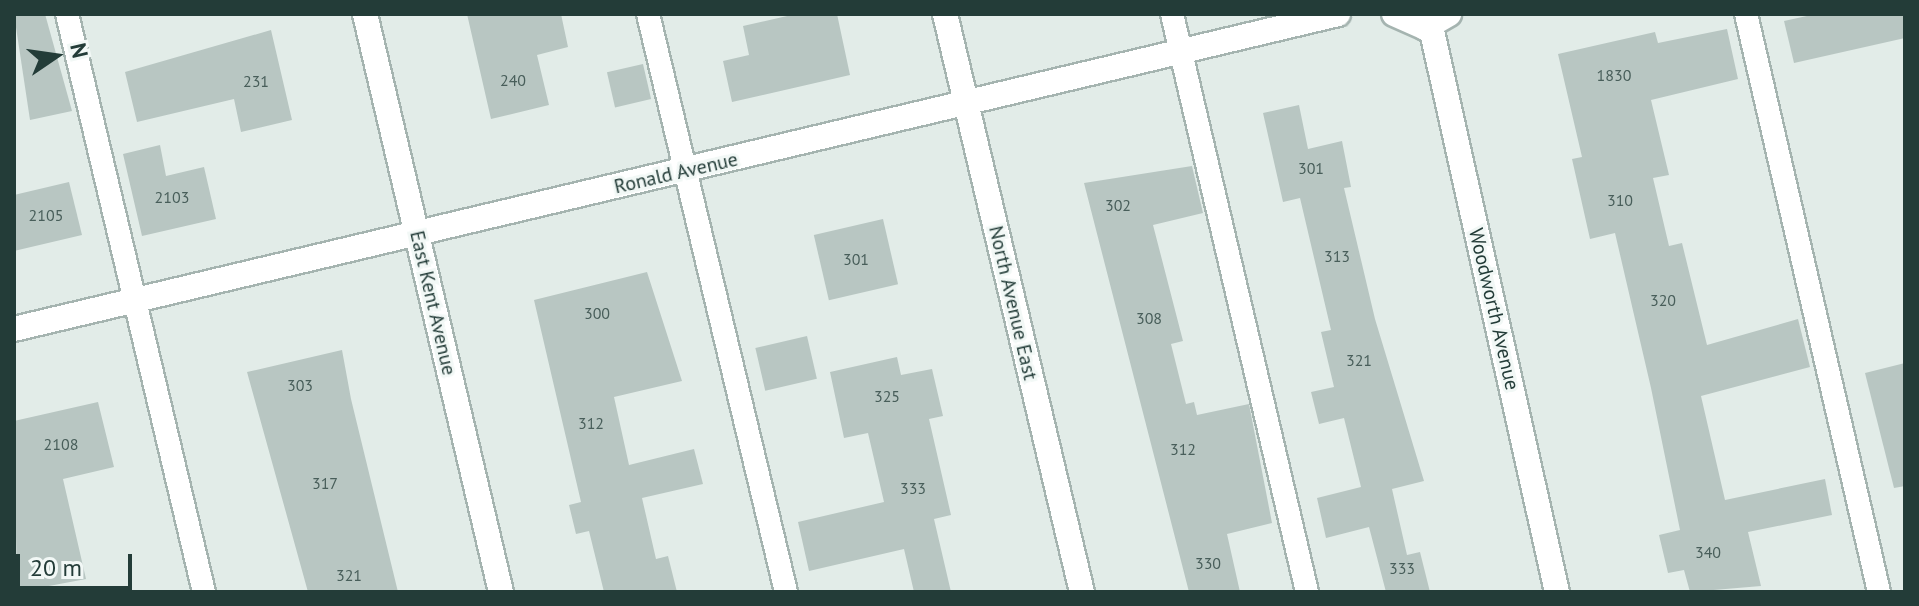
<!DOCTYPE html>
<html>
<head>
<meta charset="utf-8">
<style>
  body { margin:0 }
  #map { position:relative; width:1919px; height:606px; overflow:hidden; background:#e2ece8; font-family:"PT Sans",sans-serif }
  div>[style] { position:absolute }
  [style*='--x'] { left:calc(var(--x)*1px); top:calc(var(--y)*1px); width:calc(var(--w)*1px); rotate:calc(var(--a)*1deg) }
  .building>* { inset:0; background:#b8c6c2; transform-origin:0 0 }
  .roads { filter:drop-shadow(2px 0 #a5b4b0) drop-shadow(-2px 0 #a5b4b0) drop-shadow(0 2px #a5b4b0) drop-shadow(0 -2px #a5b4b0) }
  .service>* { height:22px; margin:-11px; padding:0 11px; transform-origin:11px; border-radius:11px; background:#fff }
  .minor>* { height:24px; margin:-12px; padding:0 12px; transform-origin:12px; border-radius:12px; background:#fff }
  span { translate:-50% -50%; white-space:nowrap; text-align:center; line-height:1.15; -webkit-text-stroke:6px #f2f8f6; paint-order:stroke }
  .number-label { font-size:16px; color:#485e5a }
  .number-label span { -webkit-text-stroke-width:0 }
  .street-label { font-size:20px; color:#233c38 }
  .frame { position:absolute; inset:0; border:16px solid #233c38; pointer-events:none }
  .north { position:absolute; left:16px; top:16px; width:80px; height:80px; -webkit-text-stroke:6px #f2f8f6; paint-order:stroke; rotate:77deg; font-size:22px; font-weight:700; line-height:32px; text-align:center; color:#233c38 }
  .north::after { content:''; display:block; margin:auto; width:28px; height:36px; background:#233c38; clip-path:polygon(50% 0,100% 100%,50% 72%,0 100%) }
  .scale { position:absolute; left:16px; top:554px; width:116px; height:36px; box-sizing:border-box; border:4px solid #233c38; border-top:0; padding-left:10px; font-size:24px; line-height:28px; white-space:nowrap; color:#233c38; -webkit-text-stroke:6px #f2f8f6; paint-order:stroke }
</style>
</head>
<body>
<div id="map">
  <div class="building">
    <div style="clip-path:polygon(14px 14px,45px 14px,72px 111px,30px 120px)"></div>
    <div style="clip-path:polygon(467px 14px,561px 14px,568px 47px,537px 55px,549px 105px,491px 119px)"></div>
    <div style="clip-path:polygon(796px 14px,837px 14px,850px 75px,732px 102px,723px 61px,749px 55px,743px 26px)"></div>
    <div style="clip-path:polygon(1816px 14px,1905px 14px,1905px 38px,1794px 63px,1784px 21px)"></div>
    <div style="clip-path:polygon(1727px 29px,1738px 79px,1651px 100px,1669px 175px,1653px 178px,1669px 246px,1682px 243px,1707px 345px,1798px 319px,1810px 367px,1701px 396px,1725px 500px,1825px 479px,1832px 515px,1748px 532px,1761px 586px,1690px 592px,1684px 570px,1668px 573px,1659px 535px,1680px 530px,1651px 388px,1615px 233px,1590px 239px,1572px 159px,1582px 157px,1558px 54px,1655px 32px,1658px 43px)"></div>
    <div style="clip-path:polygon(271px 30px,292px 120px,241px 132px,234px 99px,137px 122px,125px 72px)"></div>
    <div style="left:643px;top:64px;width:36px;height:37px;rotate:77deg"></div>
    <div style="clip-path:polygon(1299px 105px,1308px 149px,1342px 141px,1351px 187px,1344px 188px,1375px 319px,1424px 481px,1392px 489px,1407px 555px,1420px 552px,1430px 592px,1386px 592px,1369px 527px,1326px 538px,1317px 498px,1361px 487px,1344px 418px,1319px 424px,1311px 392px,1334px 387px,1321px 332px,1331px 330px,1300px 198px,1283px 202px,1263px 113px)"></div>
    <div style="clip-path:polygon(160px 145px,166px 176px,204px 167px,216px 219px,142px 236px,123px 154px)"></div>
    <div style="clip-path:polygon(1192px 166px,1203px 213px,1153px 225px,1183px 341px,1171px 344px,1186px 404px,1194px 402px,1197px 415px,1249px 404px,1272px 523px,1227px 534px,1240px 592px,1189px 592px,1084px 183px)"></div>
    <div style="clip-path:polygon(69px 182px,82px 235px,14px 251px,14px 195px)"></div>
    <div style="left:883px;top:219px;width:67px;height:71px;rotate:77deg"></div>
    <div style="clip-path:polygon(647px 272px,682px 381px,614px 397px,629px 465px,694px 449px,703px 484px,642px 498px,656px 559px,668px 556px,677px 592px,604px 592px,589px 531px,576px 534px,569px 505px,581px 502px,534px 300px)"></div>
    <div style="left:807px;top:336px;width:44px;height:53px;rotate:77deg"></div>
    <div style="clip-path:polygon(342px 350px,351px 399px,398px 592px,308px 592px,247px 372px)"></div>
    <div style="clip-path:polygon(897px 357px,901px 375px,932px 369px,943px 416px,929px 419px,951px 515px,934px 519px,951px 592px,914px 592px,904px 549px,809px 571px,798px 522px,884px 502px,868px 433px,844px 438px,830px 372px)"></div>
    <div style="clip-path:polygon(1905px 363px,1905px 486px,1894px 488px,1865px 373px)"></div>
    <div style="clip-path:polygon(98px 402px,114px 467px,63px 479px,86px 579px,17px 592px,14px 421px)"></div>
  </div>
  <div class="roads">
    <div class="service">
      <div style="--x:67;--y:14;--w:594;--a:76.67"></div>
      <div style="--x:648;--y:14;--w:594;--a:76.57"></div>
      <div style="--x:1172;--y:14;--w:594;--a:76.85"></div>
      <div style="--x:1746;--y:14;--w:593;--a:77.04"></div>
    </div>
    <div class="minor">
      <div style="--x:365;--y:14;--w:594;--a:76.76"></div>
      <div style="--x:945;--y:14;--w:594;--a:76.67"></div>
      <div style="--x:1394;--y:14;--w:34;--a:24"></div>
      <div style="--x:1425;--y:28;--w:28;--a:-30"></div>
      <div style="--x:1431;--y:27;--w:579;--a:77.43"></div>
      <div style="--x:14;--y:329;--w:1361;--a:-13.38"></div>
    </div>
  </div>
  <div class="number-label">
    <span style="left:1614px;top:75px">1830</span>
    <span style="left:513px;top:80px">240</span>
    <span style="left:256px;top:81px">231</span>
    <span style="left:1311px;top:168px">301</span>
    <span style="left:172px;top:197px">2103</span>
    <span style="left:1620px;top:200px">310</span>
    <span style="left:1118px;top:205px">302</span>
    <span style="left:46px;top:215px">2105</span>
    <span style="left:1337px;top:256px">313</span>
    <span style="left:856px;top:259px">301</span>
    <span style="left:1663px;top:300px">320</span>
    <span style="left:597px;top:313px">300</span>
    <span style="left:1149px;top:318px">308</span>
    <span style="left:1359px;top:360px">321</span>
    <span style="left:300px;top:385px">303</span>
    <span style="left:887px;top:396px">325</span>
    <span style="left:591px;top:423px">312</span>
    <span style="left:61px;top:444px">2108</span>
    <span style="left:1183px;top:449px">312</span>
    <span style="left:325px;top:483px">317</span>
    <span style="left:913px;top:488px">333</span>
    <span style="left:1708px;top:552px">340</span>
    <span style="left:1208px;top:563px">330</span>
    <span style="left:1402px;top:568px">333</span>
    <span style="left:349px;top:575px">321</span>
  </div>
  <div class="street-label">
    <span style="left:676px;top:173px;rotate:-13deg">Ronald Avenue</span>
    <span style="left:433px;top:303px;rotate:77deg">East Kent Avenue</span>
    <span style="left:1013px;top:303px;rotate:77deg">North Avenue East</span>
    <span style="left:1494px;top:309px;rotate:77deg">Woodworth Avenue</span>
  </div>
  <div class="frame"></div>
  <div class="north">N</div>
  <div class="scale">20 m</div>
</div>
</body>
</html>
